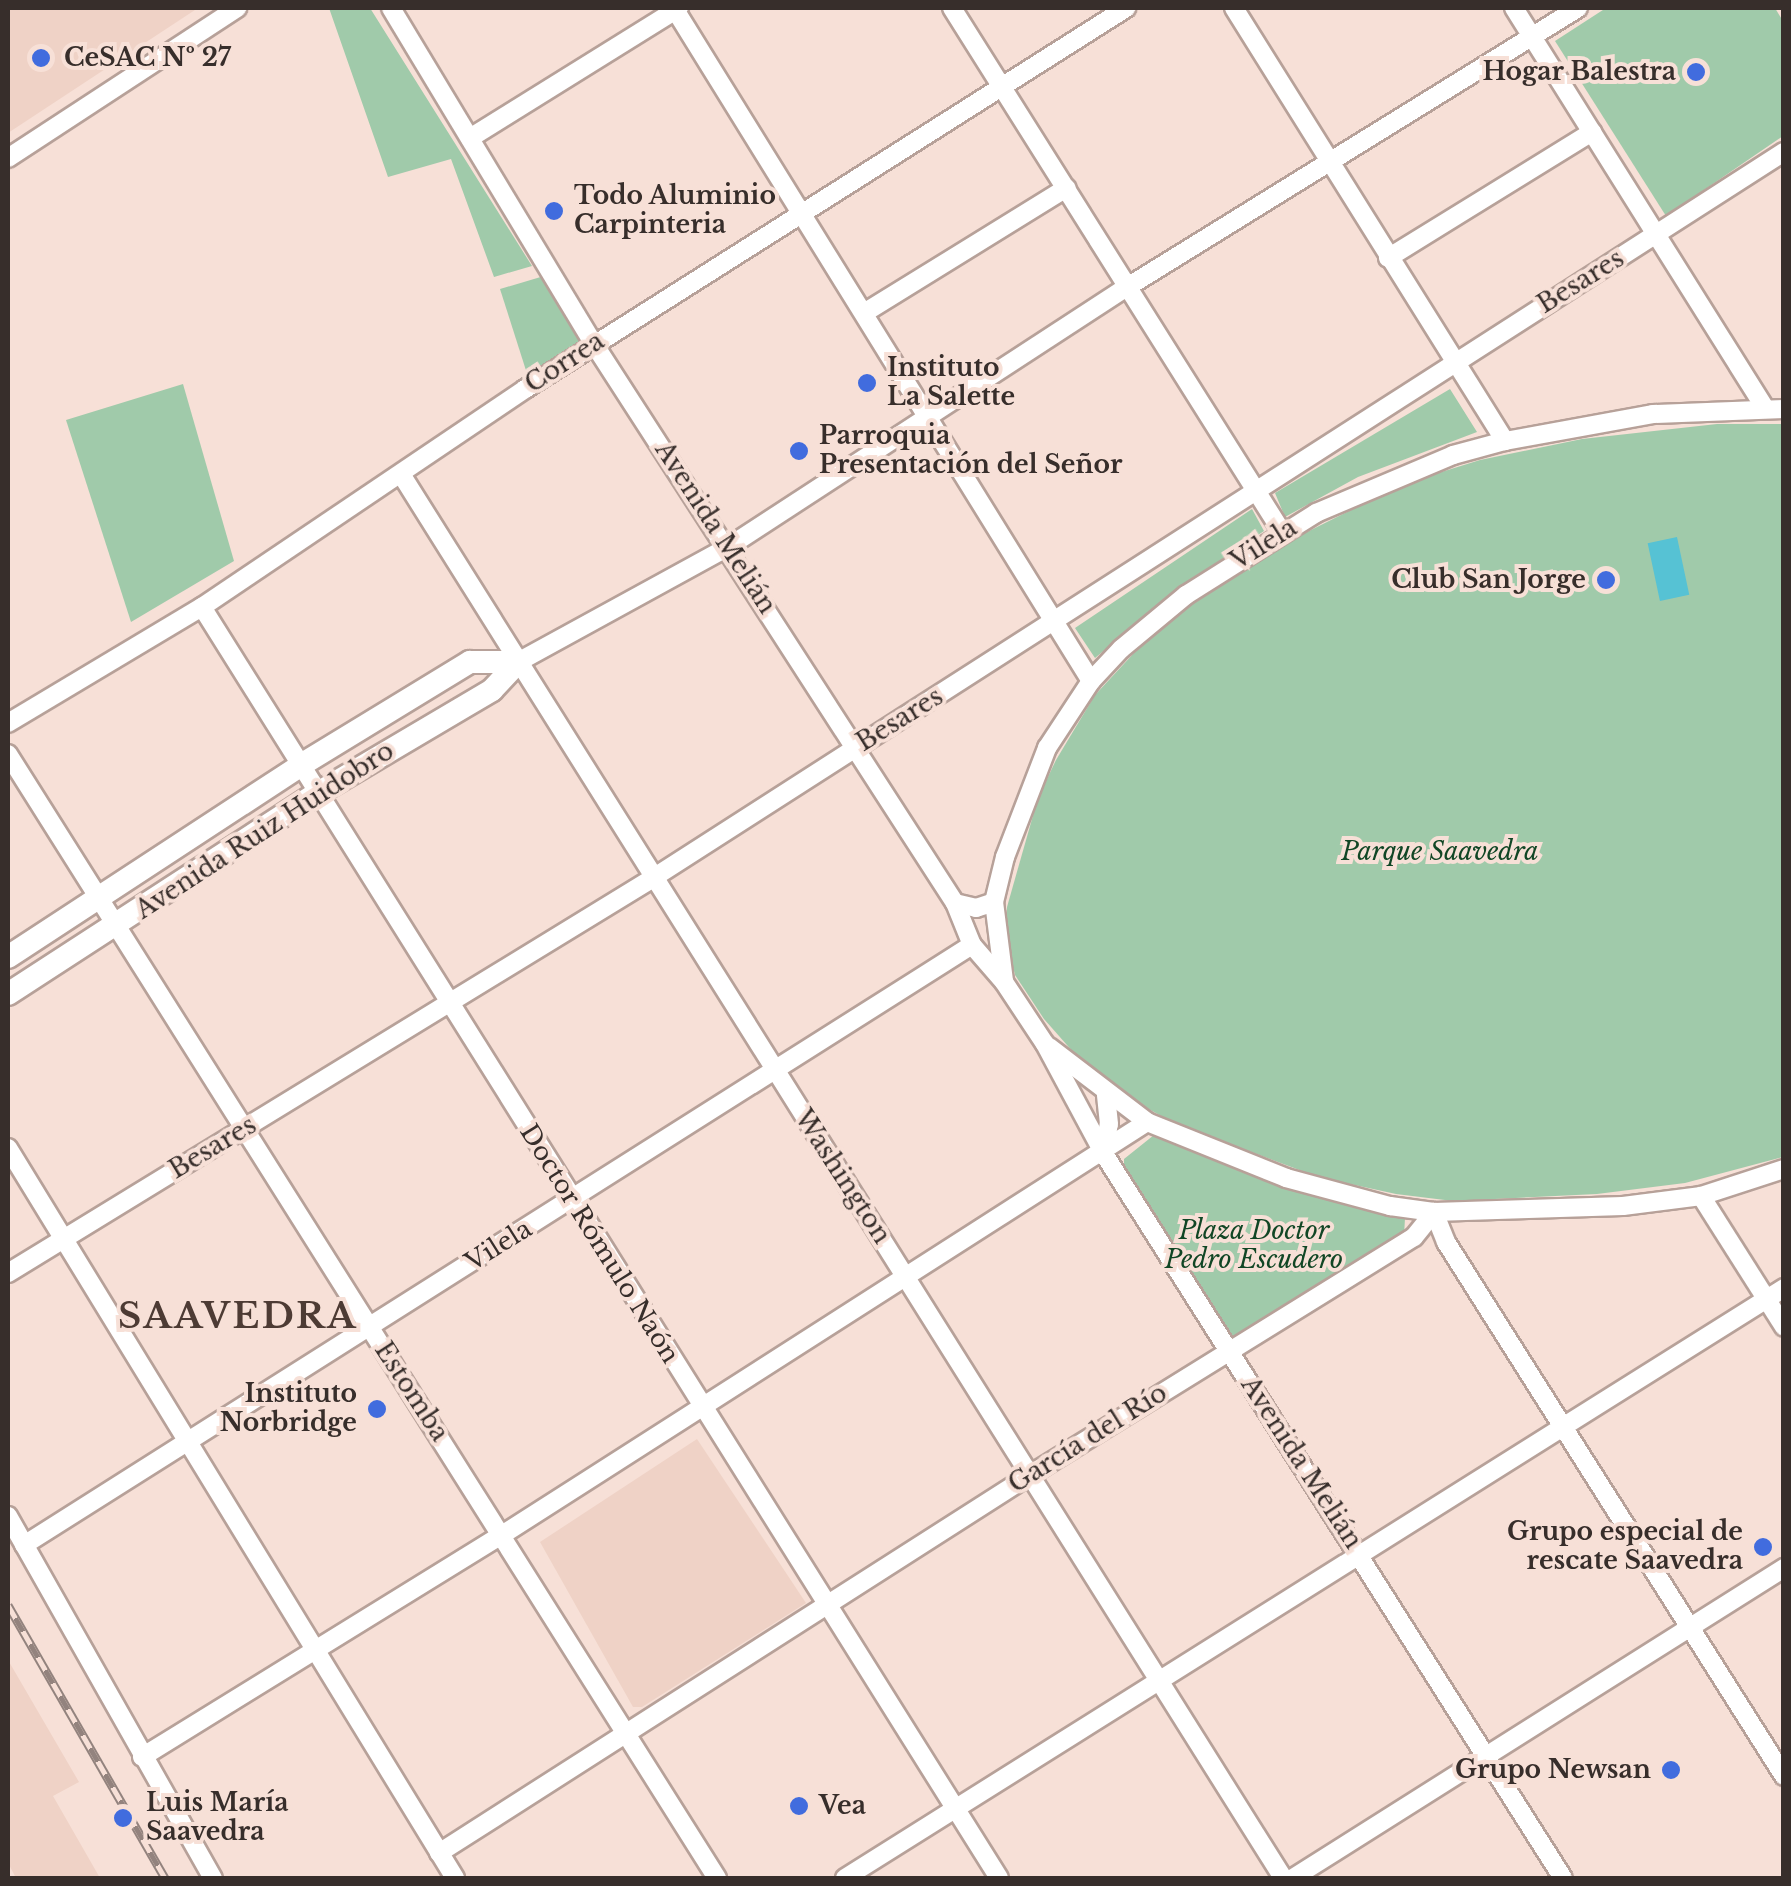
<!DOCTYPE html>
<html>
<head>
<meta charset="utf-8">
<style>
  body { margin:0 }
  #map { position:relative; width:1791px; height:1886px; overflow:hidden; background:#f7e0d7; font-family:"Libre Baskerville",serif }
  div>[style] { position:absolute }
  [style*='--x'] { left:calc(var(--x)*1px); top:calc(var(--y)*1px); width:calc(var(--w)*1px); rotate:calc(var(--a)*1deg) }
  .built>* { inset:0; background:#efd2c6 }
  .green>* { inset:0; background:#a0caaa }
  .water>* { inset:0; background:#56c2d4; transform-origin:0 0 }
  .roads { filter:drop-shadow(2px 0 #b7a199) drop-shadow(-2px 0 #b7a199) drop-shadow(0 2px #b7a199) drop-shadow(0 -2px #b7a199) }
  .minor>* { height:18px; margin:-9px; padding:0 9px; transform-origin:9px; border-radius:9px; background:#fff }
  .major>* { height:22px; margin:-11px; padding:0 11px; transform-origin:11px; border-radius:11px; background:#fff }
  .rail>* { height:9px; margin-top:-4.5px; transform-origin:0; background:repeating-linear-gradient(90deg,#f7e0d7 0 15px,#93837e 0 30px); box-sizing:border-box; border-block:2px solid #93837e }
  .dots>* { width:28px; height:28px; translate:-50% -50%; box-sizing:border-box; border:5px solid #f7e0d7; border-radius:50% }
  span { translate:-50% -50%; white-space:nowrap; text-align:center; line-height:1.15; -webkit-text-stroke:8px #f7e0d7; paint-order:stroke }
  .poi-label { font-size:25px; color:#372e2b; font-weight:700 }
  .left { translate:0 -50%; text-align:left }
  .right { translate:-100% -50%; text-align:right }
  .street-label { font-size:25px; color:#372e2b }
  .park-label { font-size:25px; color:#114625; font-style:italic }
  .district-label { font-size:35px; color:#4d3b34; font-weight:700; letter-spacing:2.5px }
  .frame { position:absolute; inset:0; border:10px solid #372e2b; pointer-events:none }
</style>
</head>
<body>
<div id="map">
  <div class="built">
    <div style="clip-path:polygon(8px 8px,198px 8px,8px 133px)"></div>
    <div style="clip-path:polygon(697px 1439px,806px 1603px,642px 1707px,633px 1707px,540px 1542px)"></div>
    <div style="clip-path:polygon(8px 1660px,79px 1782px,53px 1796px,100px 1878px,16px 1878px,8px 1863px)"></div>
  </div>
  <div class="green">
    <div style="clip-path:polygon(329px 8px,370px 8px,532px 266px,494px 277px,451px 159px,388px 177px)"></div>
    <div style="clip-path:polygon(1606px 8px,1775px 8px,1783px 21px,1783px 136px,1666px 216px,1555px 41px)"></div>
    <div style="clip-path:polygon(544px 276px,585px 348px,530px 383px,500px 289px)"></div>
    <div style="clip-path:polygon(183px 384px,234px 561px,131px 622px,66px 420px)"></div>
    <div style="clip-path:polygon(1450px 389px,1477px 432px,1358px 477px,1285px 517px,1275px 493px)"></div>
    <div style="clip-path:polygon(1717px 424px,1783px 424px,1783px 1157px,1685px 1183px,1597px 1194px,1453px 1201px,1396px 1194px,1318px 1177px,1172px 1122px,1127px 1097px,1074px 1053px,1044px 1019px,1015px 975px,1005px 935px,1007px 907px,1038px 798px,1056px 760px,1095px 695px,1134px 653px,1200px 597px,1293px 539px,1403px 484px,1480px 460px,1582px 439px)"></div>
    <div style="clip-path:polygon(1252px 509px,1264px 531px,1179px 588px,1095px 658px,1075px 628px)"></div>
    <div style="clip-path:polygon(1154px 1135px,1256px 1175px,1405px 1218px,1404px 1236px,1236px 1338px,1230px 1336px,1124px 1171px,1124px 1159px)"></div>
  </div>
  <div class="water">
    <div style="left:1677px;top:537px;width:59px;height:30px;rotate:78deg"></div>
  </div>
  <div class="roads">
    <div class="minor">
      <div style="--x:391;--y:8;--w:393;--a:58.9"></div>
      <div style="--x:594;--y:344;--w:665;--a:57.15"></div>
      <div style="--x:955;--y:903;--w:45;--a:68"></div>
      <div style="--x:972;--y:945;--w:49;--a:49.1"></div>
      <div style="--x:1004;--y:982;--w:74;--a:56.5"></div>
      <div style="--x:1045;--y:1044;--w:125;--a:61.8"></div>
      <div style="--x:1104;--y:1154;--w:857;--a:57.63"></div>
      <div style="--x:674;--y:8;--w:792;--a:58.22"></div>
      <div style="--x:952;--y:8;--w:619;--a:57.8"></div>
      <div style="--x:1234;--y:8;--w:511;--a:57.96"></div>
      <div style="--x:1514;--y:8;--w:472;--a:57.9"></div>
      <div style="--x:470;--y:138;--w:246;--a:-31.9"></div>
      <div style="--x:8;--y:158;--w:274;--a:-33.2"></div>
      <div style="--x:1388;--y:258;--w:240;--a:-31.7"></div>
      <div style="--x:864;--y:313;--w:238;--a:-31.7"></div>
      <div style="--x:401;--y:474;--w:1658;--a:57.86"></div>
      <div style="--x:202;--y:607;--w:1500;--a:57.91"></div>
      <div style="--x:518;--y:662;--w:239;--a:-28.7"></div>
      <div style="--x:728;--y:547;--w:478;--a:-33.1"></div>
      <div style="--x:1129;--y:286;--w:528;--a:-31.76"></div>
      <div style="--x:8;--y:723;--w:226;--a:-30.9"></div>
      <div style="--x:202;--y:607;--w:390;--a:-34"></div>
      <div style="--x:525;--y:389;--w:712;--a:-32.37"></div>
      <div style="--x:8;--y:754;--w:1329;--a:57.76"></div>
      <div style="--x:955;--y:903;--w:22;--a:13"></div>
      <div style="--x:976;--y:908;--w:19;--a:-18"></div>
      <div style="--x:1004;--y:981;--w:80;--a:-97.2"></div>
      <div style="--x:994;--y:902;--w:46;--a:-76.3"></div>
      <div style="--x:1005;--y:857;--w:117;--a:-68.9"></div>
      <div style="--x:1047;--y:748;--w:80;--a:-56.7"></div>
      <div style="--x:1091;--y:681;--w:44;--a:-46.8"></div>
      <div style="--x:1121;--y:649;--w:85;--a:-39.7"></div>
      <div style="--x:1186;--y:595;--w:154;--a:-32.2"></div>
      <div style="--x:1316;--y:513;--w:149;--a:-22.9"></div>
      <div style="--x:1453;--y:455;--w:54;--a:-15.1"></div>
      <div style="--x:1505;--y:441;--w:150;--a:-10.3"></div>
      <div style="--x:1653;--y:414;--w:131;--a:-2.2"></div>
      <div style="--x:1049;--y:1047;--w:123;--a:37.4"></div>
      <div style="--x:1147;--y:1122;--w:150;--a:21.9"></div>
      <div style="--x:1286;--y:1178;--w:108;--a:15.1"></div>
      <div style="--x:1390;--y:1206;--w:44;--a:7.8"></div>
      <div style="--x:1434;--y:1212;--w:189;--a:-1.8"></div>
      <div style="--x:1623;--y:1206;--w:79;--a:-7.3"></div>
      <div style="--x:1701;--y:1196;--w:87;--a:-18"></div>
      <div style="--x:8;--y:1148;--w:856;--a:58.52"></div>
      <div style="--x:1104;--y:1154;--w:30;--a:-81"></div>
      <div style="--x:1109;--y:1124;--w:29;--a:-96"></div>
      <div style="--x:1701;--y:1196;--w:155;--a:57.6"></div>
      <div style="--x:1434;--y:1212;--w:32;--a:68"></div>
      <div style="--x:1446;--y:1242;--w:632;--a:57.67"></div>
      <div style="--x:8;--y:1273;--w:756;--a:-31.48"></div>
      <div style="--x:653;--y:878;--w:1344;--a:-32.7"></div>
      <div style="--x:8;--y:1516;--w:416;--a:60.5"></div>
      <div style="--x:24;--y:1545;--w:1122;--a:-32.33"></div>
      <div style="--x:142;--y:1757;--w:423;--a:-31.7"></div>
      <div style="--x:502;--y:1535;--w:766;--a:-32.63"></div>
      <div style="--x:439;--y:1853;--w:702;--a:-32.6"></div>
      <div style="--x:1030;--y:1475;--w:452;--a:-31.8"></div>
      <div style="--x:1414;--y:1237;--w:32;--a:-51"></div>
      <div style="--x:845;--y:1878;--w:1109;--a:-32.14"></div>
      <div style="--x:1293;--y:1878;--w:581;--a:-32.27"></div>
    </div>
    <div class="major">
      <div style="--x:8;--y:957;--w:350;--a:-33.2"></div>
      <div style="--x:301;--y:765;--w:198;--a:-31.4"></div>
      <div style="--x:470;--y:662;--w:48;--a:0"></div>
      <div style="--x:8;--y:994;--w:369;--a:-33"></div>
      <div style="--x:318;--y:793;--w:202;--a:-30.6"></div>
      <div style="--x:492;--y:690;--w:38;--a:-47"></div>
    </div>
  </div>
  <div class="rail">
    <div style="--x:8;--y:1605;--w:315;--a:60.1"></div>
  </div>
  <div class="dots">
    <div style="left:41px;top:58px;background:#416cde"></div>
    <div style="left:1696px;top:72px;background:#416cde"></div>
    <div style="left:554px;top:211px;background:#416cde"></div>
    <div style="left:867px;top:383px;background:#416cde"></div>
    <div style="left:799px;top:451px;background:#416cde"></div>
    <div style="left:1606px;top:580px;background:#416cde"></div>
    <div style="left:377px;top:1409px;background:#416cde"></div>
    <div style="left:1763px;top:1547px;background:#416cde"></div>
    <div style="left:1671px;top:1770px;background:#416cde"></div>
    <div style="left:799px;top:1806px;background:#416cde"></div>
    <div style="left:123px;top:1818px;background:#416cde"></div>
  </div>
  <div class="poi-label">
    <span class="left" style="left:64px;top:58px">CeSAC Nº 27</span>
    <span class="right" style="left:1676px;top:72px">Hogar Balestra</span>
    <span class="left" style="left:574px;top:211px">Todo Aluminio<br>Carpinteria</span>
    <span class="left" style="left:887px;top:383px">Instituto<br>La Salette</span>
    <span class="left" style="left:819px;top:451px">Parroquia<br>Presentación del Señor</span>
    <span class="right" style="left:1586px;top:580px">Club San Jorge</span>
    <span class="right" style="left:357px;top:1409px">Instituto<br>Norbridge</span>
    <span class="right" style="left:1743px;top:1547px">Grupo especial de<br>rescate Saavedra</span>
    <span class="right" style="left:1651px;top:1770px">Grupo Newsan</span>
    <span class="left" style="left:146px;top:1818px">Luis María<br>Saavedra</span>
    <span class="left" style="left:819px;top:1806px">Vea</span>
  </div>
  <div class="street-label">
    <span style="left:1581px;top:282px;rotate:-32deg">Besares</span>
    <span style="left:565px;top:363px;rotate:-33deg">Correa</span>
    <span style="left:715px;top:528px;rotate:57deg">Avenida Melián</span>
    <span style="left:1264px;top:545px;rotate:-32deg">Vilela</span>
    <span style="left:900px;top:720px;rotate:-32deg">Besares</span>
    <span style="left:265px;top:831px;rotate:-33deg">Avenida Ruiz Huidobro</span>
    <span style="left:213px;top:1148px;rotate:-31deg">Besares</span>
    <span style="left:842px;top:1177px;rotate:57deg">Washington</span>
    <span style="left:599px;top:1244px;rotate:58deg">Doctor Rómulo Naón</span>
    <span style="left:499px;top:1246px;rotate:-32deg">Vilela</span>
    <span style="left:411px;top:1392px;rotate:57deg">Estomba</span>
    <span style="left:1088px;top:1439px;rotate:-32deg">García del Río</span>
    <span style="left:1301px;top:1463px;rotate:57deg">Avenida Melián</span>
  </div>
  <div class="park-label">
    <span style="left:1440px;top:852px">Parque Saavedra</span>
    <span style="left:1254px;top:1246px">Plaza Doctor<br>Pedro Escudero</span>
  </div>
  <div class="district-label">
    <span style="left:238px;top:1316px">SAAVEDRA</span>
  </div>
  <div class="frame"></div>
</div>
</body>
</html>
